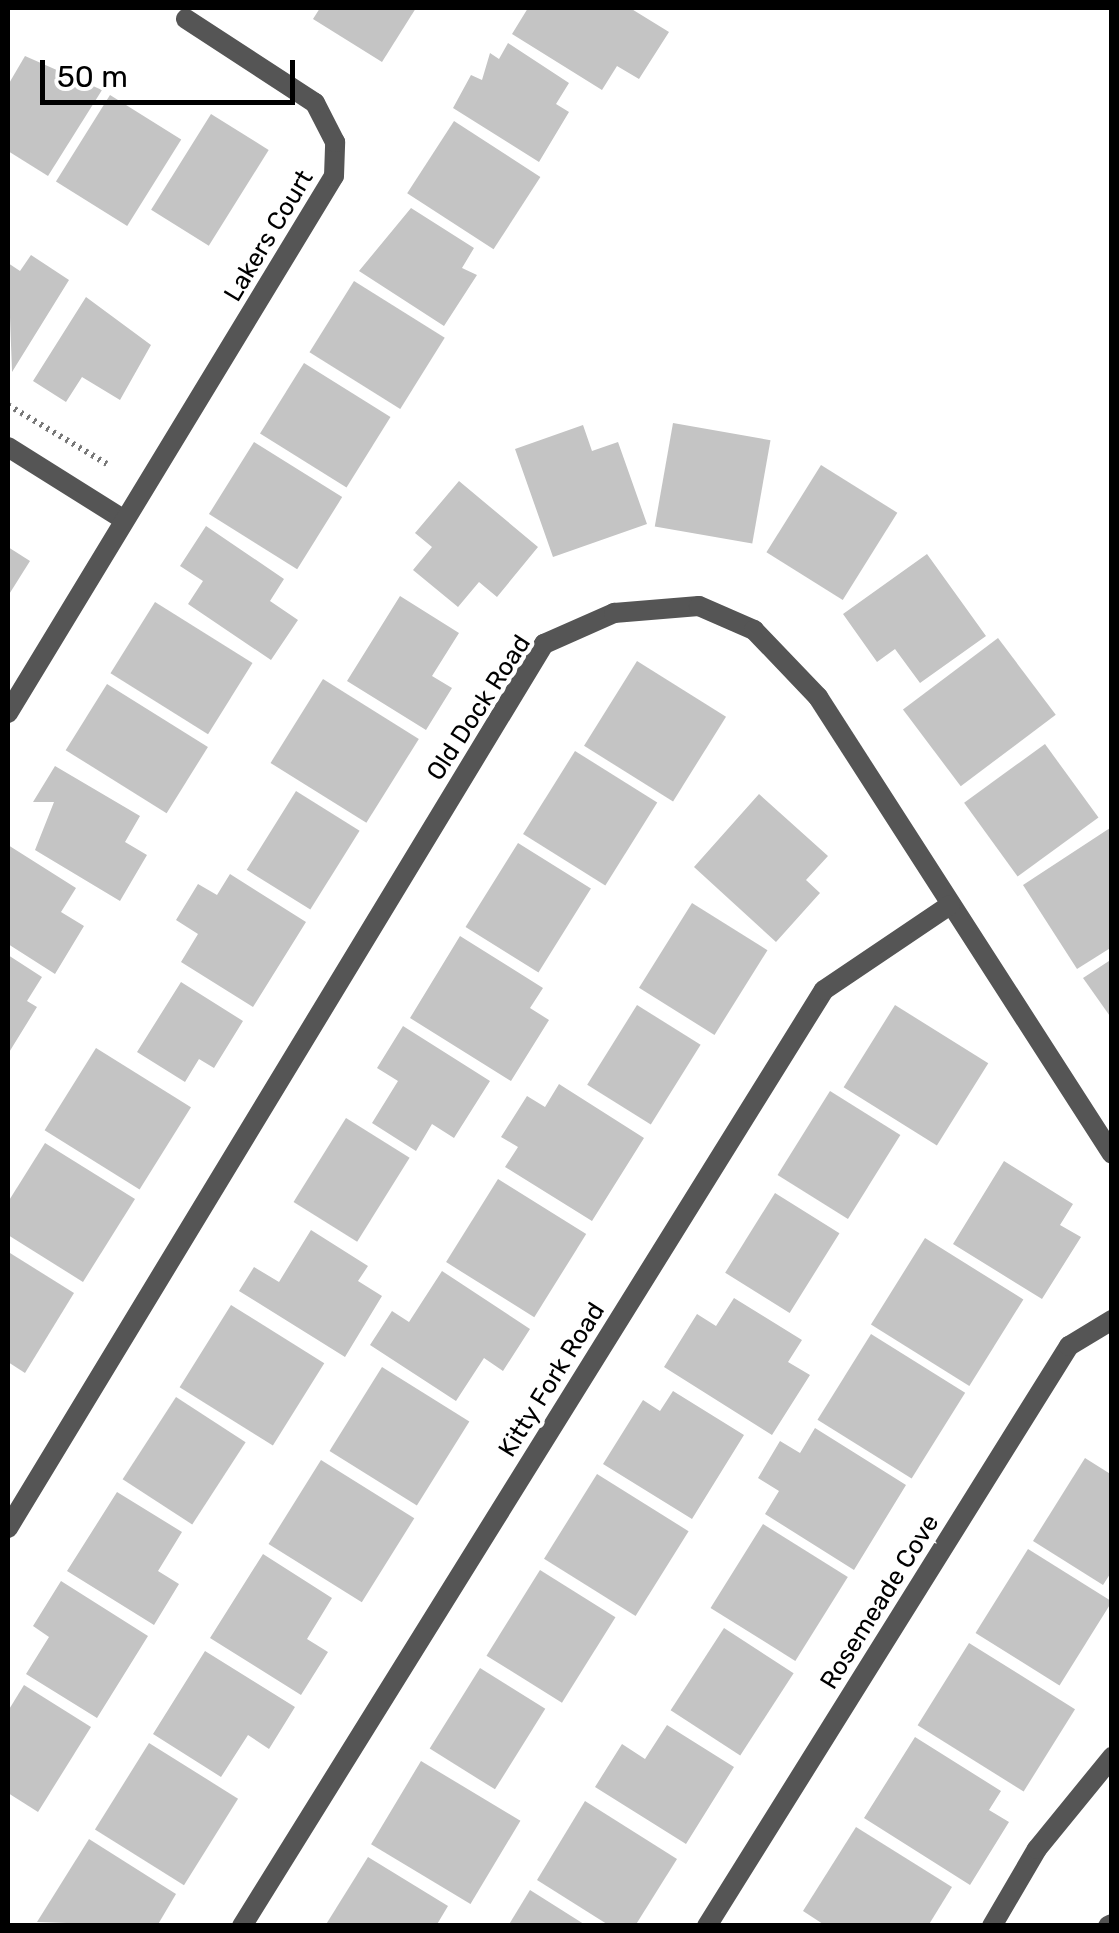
<!DOCTYPE html>
<html>
<head>
<meta charset="utf-8">
<style>
  body { margin:0 }
  #map { position:relative; width:1119px; height:1933px; overflow:hidden; background:#fff; font-family:Rubik,sans-serif }
  div>[style] { position:absolute }
  [style*='--x'] { left:calc(var(--x)*1px); top:calc(var(--y)*1px); width:calc(var(--w)*1px); rotate:calc(var(--a)*1deg) }
  .building>* { inset:0; background:#c4c4c4; transform-origin:0 0 }
  .path>* { height:6px; margin-top:-3px; transform-origin:0; background:repeating-linear-gradient(90deg,#777 0 2.5px,transparent 0 7.5px) }
  .street>* { height:20px; margin:-10px; padding:0 10px; transform-origin:10px; border-radius:10px; background:#555 }
  span { translate:-50% -50%; white-space:nowrap; text-align:center; line-height:1.15; -webkit-text-stroke:9px #fff; paint-order:stroke }
  .street-label { font-size:25px; color:#000 }
  .frame { position:absolute; inset:0; border:10px solid #000; pointer-events:none }
  .scale { position:absolute; left:40px; top:60px; width:255px; height:45px; box-sizing:border-box; border:5px solid #000; border-top:0; padding-left:12px; font-size:30px; line-height:35px; white-space:nowrap; color:#000; -webkit-text-stroke:8px #fff; paint-order:stroke }
</style>
</head>
<body>
<div id="map">
  <div class="building">
    <div style="clip-path:polygon(320px 8px,416px 8px,382px 62px,313px 19px)"></div>
    <div style="clip-path:polygon(528px 8px,630px 8px,669px 32px,639px 79px,617px 66px,602px 90px,512px 34px)"></div>
    <div style="clip-path:polygon(508px 43px,569px 83px,556px 104px,569px 112px,539px 162px,453px 108px,471px 75px,482px 80px,490px 53px,499px 59px)"></div>
    <div style="clip-path:polygon(25px 56px,102px 90px,48px 176px,8px 151px,8px 85px)"></div>
    <div style="left:110px;top:95px;width:84px;height:102px;rotate:32deg"></div>
    <div style="left:211px;top:114px;width:68px;height:113px;rotate:32deg"></div>
    <div style="left:454px;top:121px;width:103px;height:86px;rotate:33deg"></div>
    <div style="clip-path:polygon(411px 208px,474px 248px,462px 268px,477px 275px,444px 326px,359px 271px)"></div>
    <div style="clip-path:polygon(31px 255px,69px 280px,12px 372px,8px 263px,20px 271px)"></div>
    <div style="left:354px;top:281px;width:107px;height:84px;rotate:32deg"></div>
    <div style="clip-path:polygon(86px 297px,151px 345px,120px 400px,82px 377px,66px 402px,33px 381px)"></div>
    <div style="left:304px;top:363px;width:102px;height:83px;rotate:32deg"></div>
    <div style="left:673px;top:423px;width:99px;height:105px;rotate:10deg"></div>
    <div style="clip-path:polygon(583px 425px,592px 451px,618px 442px,647px 524px,553px 557px,515px 449px)"></div>
    <div style="left:254px;top:442px;width:104px;height:85px;rotate:32deg"></div>
    <div style="left:821px;top:465px;width:90px;height:103px;rotate:32deg"></div>
    <div style="clip-path:polygon(459px 481px,538px 547px,497px 597px,479px 582px,458px 607px,413px 570px,432px 547px,415px 533px)"></div>
    <div style="clip-path:polygon(206px 526px,284px 579px,270px 601px,298px 620px,271px 660px,188px 604px,203px 581px,180px 566px)"></div>
    <div style="clip-path:polygon(8px 547px,30px 561px,8px 596px)"></div>
    <div style="clip-path:polygon(927px 554px,986px 636px,920px 683px,895px 649px,877px 662px,843px 614px)"></div>
    <div style="clip-path:polygon(400px 596px,459px 633px,432px 676px,452px 688px,426px 730px,347px 681px)"></div>
    <div style="left:155px;top:602px;width:115px;height:84px;rotate:32deg"></div>
    <div style="left:998px;top:638px;width:96px;height:119px;rotate:53deg"></div>
    <div style="left:637px;top:661px;width:105px;height:100px;rotate:32deg"></div>
    <div style="left:323px;top:679px;width:113px;height:99px;rotate:32deg"></div>
    <div style="left:107px;top:684px;width:119px;height:78px;rotate:32deg"></div>
    <div style="left:1045px;top:744px;width:91px;height:100px;rotate:54deg"></div>
    <div style="left:575px;top:751px;width:97px;height:98px;rotate:32deg"></div>
    <div style="clip-path:polygon(55px 766px,140px 816px,125px 842px,147px 855px,120px 901px,35px 850px,54px 802px,33px 802px)"></div>
    <div style="left:296px;top:791px;width:75px;height:93px;rotate:32deg"></div>
    <div style="clip-path:polygon(759px 794px,828px 856px,806px 880px,820px 893px,776px 942px,694px 867px)"></div>
    <div style="clip-path:polygon(1110px 828px,1112px 947px,1077px 969px,1023px 885px)"></div>
    <div style="left:518px;top:843px;width:86px;height:99px;rotate:32deg"></div>
    <div style="clip-path:polygon(8px 845px,76px 888px,61px 912px,84px 926px,55px 974px,8px 944px)"></div>
    <div style="clip-path:polygon(230px 874px,306px 922px,253px 1007px,181px 962px,198px 934px,176px 920px,198px 884px,217px 895px)"></div>
    <div style="left:692px;top:903px;width:89px;height:100px;rotate:32deg"></div>
    <div style="clip-path:polygon(460px 936px,543px 988px,530px 1008px,549px 1020px,511px 1081px,410px 1018px)"></div>
    <div style="clip-path:polygon(8px 955px,42px 977px,27px 1001px,37px 1007px,8px 1054px)"></div>
    <div style="clip-path:polygon(1112px 959px,1112px 1019px,1083px 978px)"></div>
    <div style="clip-path:polygon(181px 982px,243px 1021px,214px 1068px,199px 1059px,185px 1082px,137px 1052px)"></div>
    <div style="left:637px;top:1005px;width:75px;height:94px;rotate:32deg"></div>
    <div style="left:895px;top:1005px;width:110px;height:97px;rotate:32deg"></div>
    <div style="clip-path:polygon(403px 1026px,490px 1081px,454px 1138px,432px 1124px,416px 1151px,372px 1123px,398px 1081px,377px 1068px)"></div>
    <div style="left:96px;top:1048px;width:112px;height:97px;rotate:32deg"></div>
    <div style="clip-path:polygon(559px 1084px,644px 1138px,592px 1221px,505px 1167px,518px 1147px,501px 1137px,527px 1096px,545px 1107px)"></div>
    <div style="left:830px;top:1091px;width:83px;height:99px;rotate:32deg"></div>
    <div style="left:346px;top:1118px;width:75px;height:99px;rotate:32deg"></div>
    <div style="clip-path:polygon(45px 1143px,135px 1199px,83px 1282px,8px 1235px,8px 1202px)"></div>
    <div style="clip-path:polygon(1004px 1161px,1073px 1204px,1060px 1225px,1081px 1237px,1042px 1299px,953px 1244px)"></div>
    <div style="left:498px;top:1179px;width:104px;height:98px;rotate:32deg"></div>
    <div style="left:775px;top:1193px;width:76px;height:94px;rotate:32deg"></div>
    <div style="clip-path:polygon(311px 1230px,368px 1266px,358px 1281px,382px 1296px,345px 1357px,239px 1291px,254px 1267px,279px 1282px)"></div>
    <div style="left:925px;top:1238px;width:116px;height:102px;rotate:32deg"></div>
    <div style="clip-path:polygon(10px 1253px,74px 1293px,25px 1373px,8px 1362px)"></div>
    <div style="clip-path:polygon(442px 1271px,530px 1329px,503px 1371px,484px 1358px,456px 1401px,370px 1345px,392px 1311px,409px 1322px)"></div>
    <div style="clip-path:polygon(734px 1298px,802px 1340px,788px 1362px,810px 1375px,772px 1435px,664px 1367px,697px 1314px,716px 1326px)"></div>
    <div style="left:231px;top:1305px;width:110px;height:97px;rotate:32deg"></div>
    <div style="left:871px;top:1334px;width:111px;height:101px;rotate:32deg"></div>
    <div style="left:382px;top:1367px;width:103px;height:99px;rotate:32deg"></div>
    <div style="clip-path:polygon(673px 1391px,744px 1435px,692px 1519px,603px 1464px,643px 1400px,660px 1411px)"></div>
    <div style="left:176px;top:1397px;width:83px;height:98px;rotate:33deg"></div>
    <div style="clip-path:polygon(815px 1428px,906px 1485px,854px 1570px,765px 1514px,779px 1491px,758px 1478px,780px 1441px,800px 1453px)"></div>
    <div style="clip-path:polygon(1085px 1458px,1112px 1475px,1112px 1571px,1103px 1585px,1033px 1541px)"></div>
    <div style="left:321px;top:1460px;width:110px;height:99px;rotate:32deg"></div>
    <div style="left:597px;top:1474px;width:108px;height:100px;rotate:32deg"></div>
    <div style="clip-path:polygon(117px 1492px,182px 1532px,158px 1571px,179px 1584px,154px 1625px,67px 1571px)"></div>
    <div style="left:763px;top:1524px;width:100px;height:99px;rotate:32deg"></div>
    <div style="left:1028px;top:1549px;width:99px;height:99px;rotate:32deg"></div>
    <div style="clip-path:polygon(263px 1554px,332px 1598px,307px 1639px,328px 1652px,301px 1695px,210px 1638px)"></div>
    <div style="left:540px;top:1570px;width:89px;height:101px;rotate:32deg"></div>
    <div style="clip-path:polygon(61px 1581px,148px 1636px,97px 1718px,26px 1674px,49px 1637px,33px 1626px)"></div>
    <div style="left:724px;top:1628px;width:83px;height:98px;rotate:33deg"></div>
    <div style="left:969px;top:1643px;width:125px;height:97px;rotate:32deg"></div>
    <div style="clip-path:polygon(205px 1651px,295px 1707px,269px 1749px,248px 1735px,221px 1777px,153px 1734px)"></div>
    <div style="left:480px;top:1668px;width:77px;height:95px;rotate:32deg"></div>
    <div style="clip-path:polygon(24px 1685px,91px 1727px,38px 1812px,8px 1793px,8px 1711px)"></div>
    <div style="clip-path:polygon(667px 1725px,734px 1767px,686px 1844px,595px 1787px,622px 1744px,645px 1759px)"></div>
    <div style="clip-path:polygon(915px 1737px,1001px 1791px,989px 1810px,1009px 1822px,970px 1885px,864px 1818px)"></div>
    <div style="left:149px;top:1743px;width:105px;height:102px;rotate:32deg"></div>
    <div style="left:421px;top:1761px;width:116px;height:97px;rotate:31deg"></div>
    <div style="clip-path:polygon(585px 1801px,677px 1859px,635px 1926px,610px 1926px,537px 1880px)"></div>
    <div style="clip-path:polygon(856px 1827px,952px 1887px,928px 1926px,826px 1926px,803px 1911px)"></div>
    <div style="clip-path:polygon(89px 1839px,176px 1894px,157px 1926px,37px 1922px)"></div>
    <div style="clip-path:polygon(368px 1857px,448px 1906px,436px 1926px,325px 1926px)"></div>
    <div style="clip-path:polygon(530px 1890px,587px 1926px,508px 1926px)"></div>
  </div>
  <div class="path">
    <div style="--x:8;--y:405;--w:115;--a:30.8"></div>
  </div>
  <div class="street">
    <div style="--x:8;--y:447;--w:136;--a:32.1"></div>
    <div style="--x:8;--y:713;--w:628;--a:-58.74"></div>
    <div style="--x:334;--y:176;--w:34;--a:-88"></div>
    <div style="--x:335;--y:142;--w:44;--a:-117.1"></div>
    <div style="--x:315;--y:103;--w:154;--a:-146.9"></div>
    <div style="--x:8;--y:1528;--w:1034;--a:-58.77"></div>
    <div style="--x:544;--y:644;--w:77;--a:-23.9"></div>
    <div style="--x:614;--y:613;--w:85;--a:-4.7"></div>
    <div style="--x:699;--y:606;--w:60;--a:23.6"></div>
    <div style="--x:754;--y:630;--w:93;--a:46.3"></div>
    <div style="--x:818;--y:697;--w:543;--a:57.25"></div>
    <div style="--x:242;--y:1926;--w:1102;--a:-58.13"></div>
    <div style="--x:824;--y:990;--w:152;--a:-34"></div>
    <div style="--x:707;--y:1926;--w:684;--a:-58.03"></div>
    <div style="--x:1069;--y:1346;--w:50;--a:-31.2"></div>
    <div style="--x:992;--y:1926;--w:89;--a:-59.7"></div>
    <div style="--x:1037;--y:1849;--w:119;--a:-50.8"></div>
    <div style="--x:1108;--y:1926;--w:4;--a:-27"></div>
  </div>
  <div class="street-label">
    <span style="left:269px;top:236px;rotate:-59deg">Lakers Court</span>
    <span style="left:479px;top:708px;rotate:-57deg">Old Dock Road</span>
    <span style="left:552px;top:1380px;rotate:-58deg">Kitty Fork Road</span>
    <span style="left:880px;top:1602px;rotate:-58deg">Rosemeade Cove</span>
  </div>
  <div class="frame"></div>
  <div class="scale">50 m</div>
</div>
</body>
</html>
